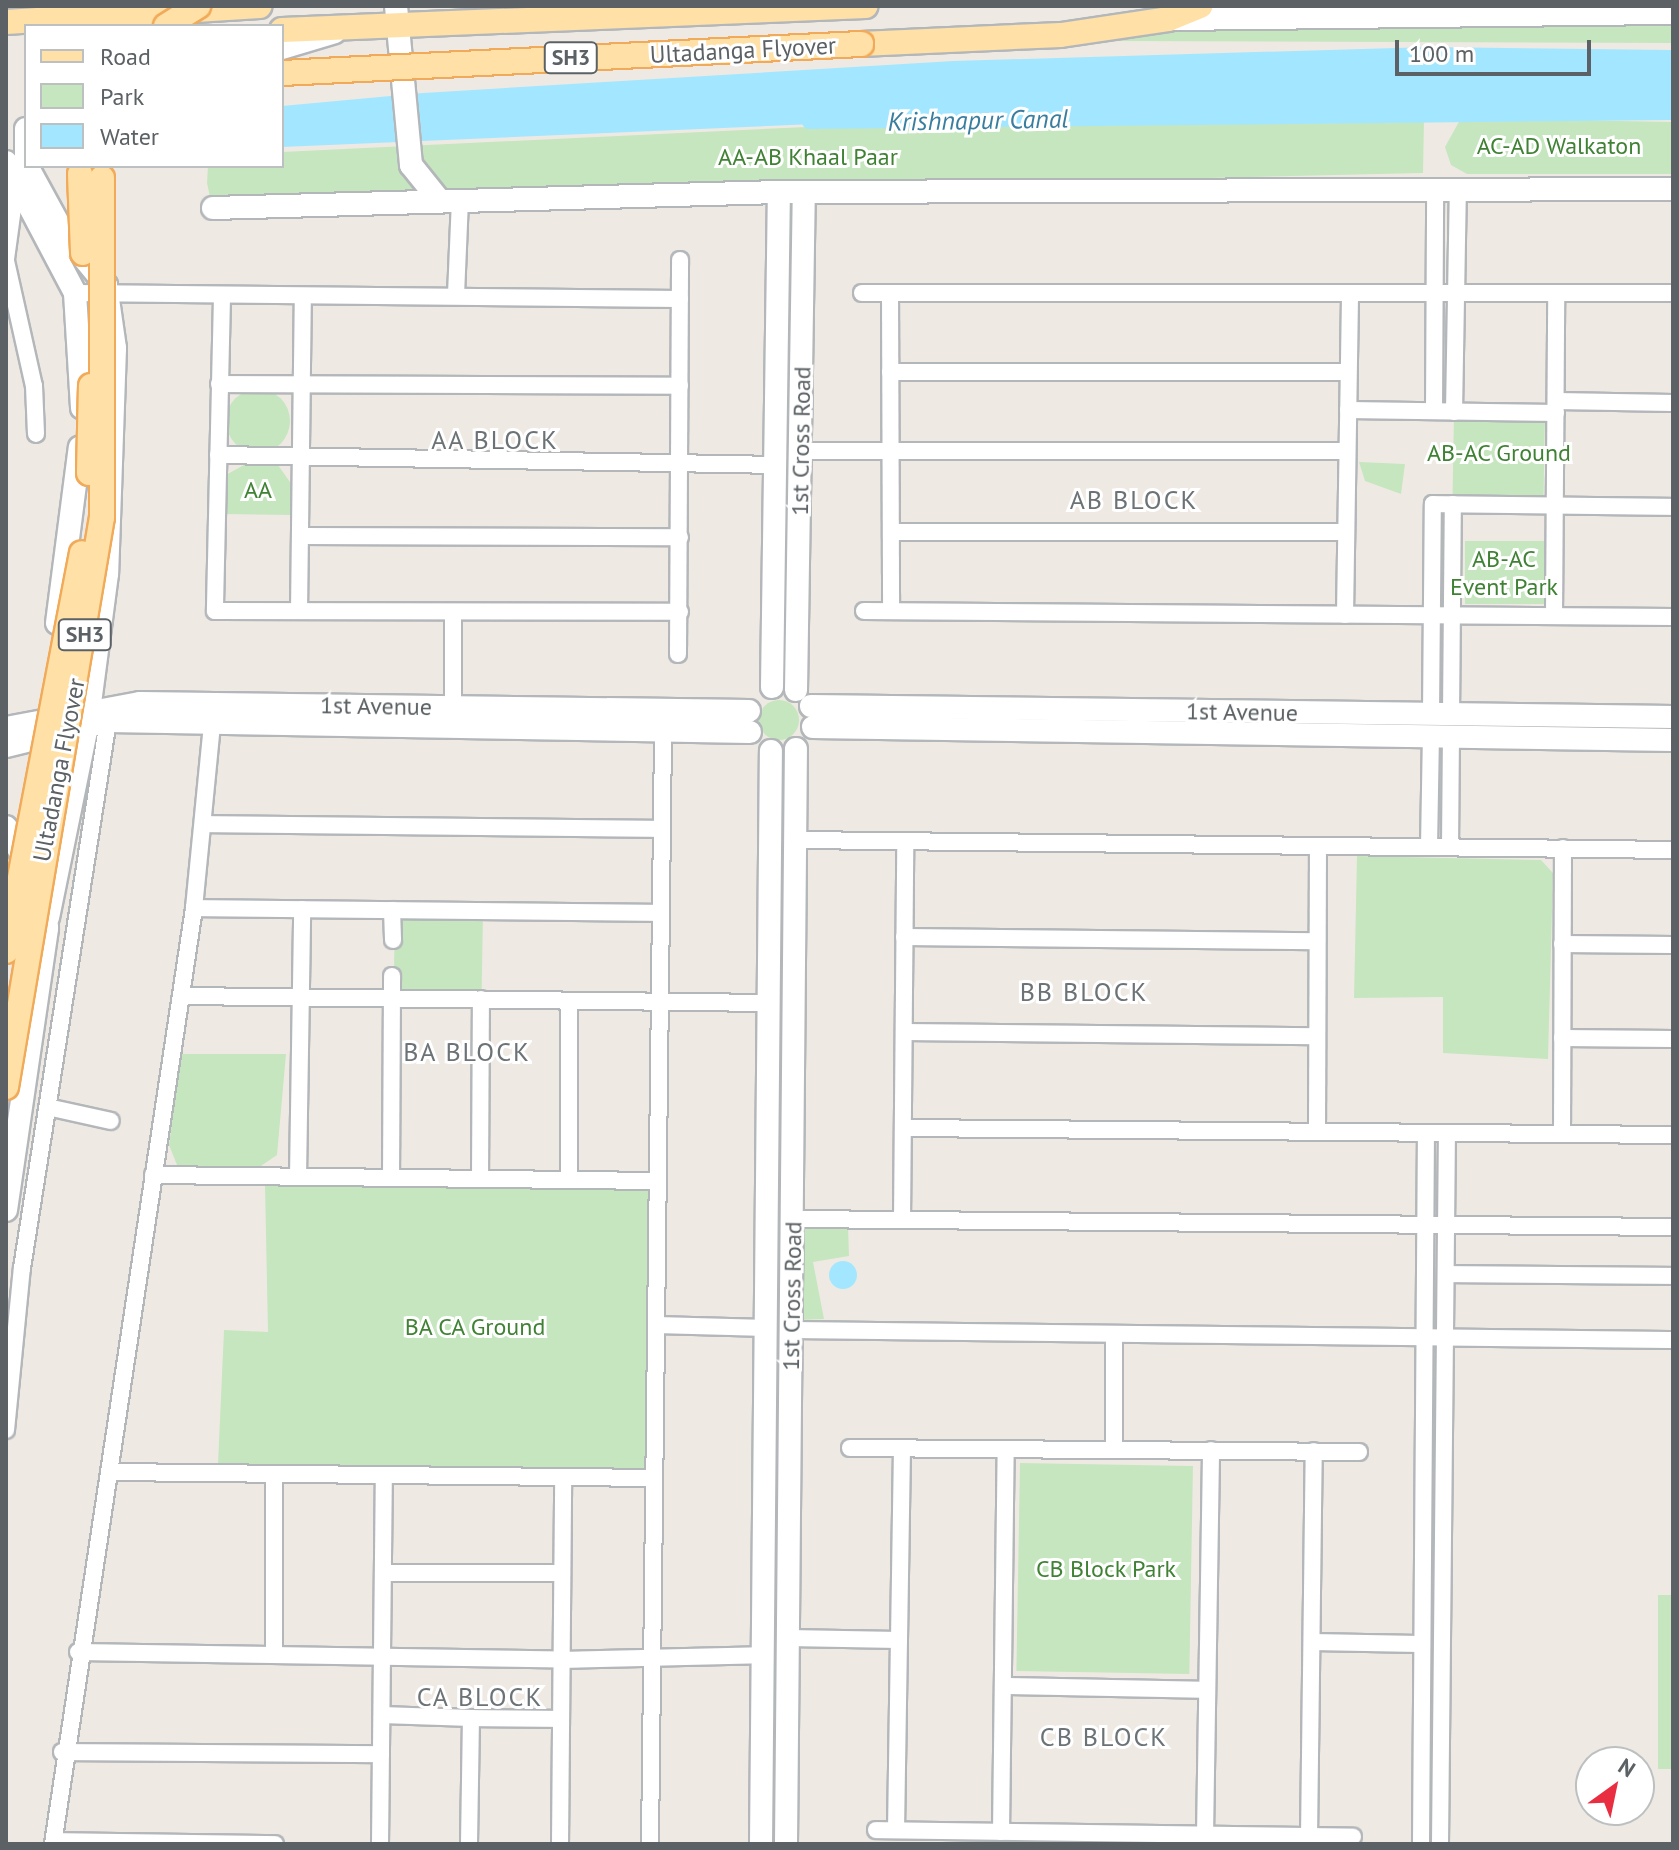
<!DOCTYPE html>
<html>
<head>
<meta charset="utf-8">
<style>
  body { margin:0 }
  #map { position:relative; width:1679px; height:1850px; overflow:hidden; background:#eeeae3; font-family:"PT Sans",sans-serif }
  div>[style] { position:absolute }
  [style*='--x'] { left:calc(var(--x)*1px); top:calc(var(--y)*1px); width:calc(var(--w)*1px); rotate:calc(var(--a)*1deg) }
  .green>* { inset:0; background:#c6e6bf; transform-origin:0 0 }
  .round { border-radius:50% }
  .water>* { inset:0; background:#a2e7ff }
  .canal>* { height:14px; margin:-7px; padding:0 7px; transform-origin:7px; border-radius:7px; background:#a2e7ff }
  .roads { filter:drop-shadow(2px 0 #b4b7ba) drop-shadow(-2px 0 #b4b7ba) drop-shadow(0 2px #b4b7ba) drop-shadow(0 -2px #b4b7ba) }
  .street>* { height:16px; margin:-8px; padding:0 8px; transform-origin:8px; border-radius:8px; background:#fff }
  .secondary>* { height:22px; margin:-11px; padding:0 11px; transform-origin:11px; border-radius:11px; background:#fff }
  .primary>* { height:24px; margin:-12px; padding:0 12px; transform-origin:12px; border-radius:12px; background:#ffe1a7 }
  .bridges { filter:drop-shadow(2px 0 #f1aa59) drop-shadow(-2px 0 #f1aa59) drop-shadow(0 2px #f1aa59) drop-shadow(0 -2px #f1aa59) }
  .primary-bridge>* { height:24px; margin:-12px; padding:0 12px; transform-origin:12px; border-radius:12px; background:#ffe1a7 }
  span { translate:-50% -50%; white-space:nowrap; text-align:center; line-height:1.15; -webkit-text-stroke:6px #fff; paint-order:stroke }
  .shield-label span { padding:2px 6px; background:#fff; border:2px solid; border-radius:6px; -webkit-text-stroke-width:0 }
  .shield-label { font-size:22px; color:#5b6164; font-weight:700 }
  .street-label { font-size:24px; color:#5b6164 }
  .park-label { font-size:24px; color:#3f8234 }
  .water-label { font-size:26px; color:#3a7e9f; font-style:italic }
  .neighbourhood-label { font-size:26px; color:#6c7376; letter-spacing:2px }
  .frame { position:absolute; inset:0; border:8px solid #5b6164; pointer-events:none }
  .legend { position:absolute; left:24px; top:24px; width:260px; height:144px; box-sizing:border-box; background:#fff; border:2px solid #bdc0c1; margin:0; padding:10px 14px; list-style:none; font-size:24px; color:#5b6164 }
  .legend li { display:flex; align-items:center; gap:16px; height:40px }
  .legend b { width:40px; border:2px solid #bdc0c1 }
  .north { position:absolute; left:1575px; top:1746px; width:80px; height:80px; box-sizing:border-box; background:#fff; border:2px solid #bdc0c1; border-radius:50%; rotate:33deg; font-size:22px; font-weight:700; line-height:32px; text-align:center; color:#5b6164 }
  .north::after { content:''; display:block; margin:auto; width:28px; height:36px; background:#e92e42; clip-path:polygon(50% 0,100% 100%,50% 72%,0 100%) }
  .scale { position:absolute; left:1395px; top:40px; width:196px; height:36px; box-sizing:border-box; border:4px solid #5b6164; border-top:0; padding-left:10px; font-size:24px; line-height:28px; white-space:nowrap; color:#5b6164; -webkit-text-stroke:6px #fff; paint-order:stroke }
</style>
</head>
<body>
<div id="map">
  <div class="green">
    <div style="clip-path:polygon(1228px 6px,1673px 8px,1673px 43px,1108px 41px)"></div>
    <div style="clip-path:polygon(1416px 115px,1424px 120px,1423px 173px,227px 201px,210px 197px,207px 183px,208px 166px,282px 166px,282px 152px,806px 127px)"></div>
    <div style="clip-path:polygon(1461px 118px,1673px 122px,1673px 174px,1467px 174px,1451px 165px,1445px 147px)"></div>
    <div class="round" style="left:226px;top:389px;width:64px;height:64px"></div>
    <div style="left:1454px;top:412px;width:91px;height:85px;rotate:1deg"></div>
    <div style="clip-path:polygon(1359px 462px,1405px 464px,1401px 494px,1365px 481px)"></div>
    <div style="clip-path:polygon(244px 465px,278px 465px,292px 485px,293px 515px,223px 514px,224px 476px)"></div>
    <div style="left:1465px;top:541px;width:79px;height:63px"></div>
    <div class="round" style="left:759px;top:700px;width:40px;height:40px"></div>
    <div style="clip-path:polygon(1357px 856px,1541px 860px,1553px 873px,1548px 1059px,1443px 1053px,1443px 997px,1354px 998px)"></div>
    <div style="left:395px;top:913px;width:88px;height:81px;rotate:1deg"></div>
    <div style="clip-path:polygon(181px 1054px,286px 1054px,277px 1155px,258px 1168px,177px 1165px,169px 1145px)"></div>
    <div style="clip-path:polygon(265px 1186px,652px 1187px,647px 1469px,218px 1464px,224px 1330px,268px 1332px)"></div>
    <div style="clip-path:polygon(796px 1223px,848px 1226px,849px 1256px,813px 1262px,824px 1319px,796px 1320px)"></div>
    <div style="left:1020px;top:1463px;width:173px;height:208px;rotate:1deg"></div>
    <div style="left:1658px;top:1595px;width:15px;height:174px"></div>
  </div>
  <div class="water">
    <div style="clip-path:polygon(1429px 47px,1673px 50px,1673px 111px,978px 117px,282px 147px,282px 106px,423px 93px,953px 61px)"></div>
    <div class="round" style="left:829px;top:1261px;width:28px;height:28px"></div>
  </div>
  <div class="canal">
    <div style="--x:809;--y:122;--w:864;--a:-0.6"></div>
  </div>
  <div class="roads">
    <div class="street">
      <div style="--x:6;--y:259;--w:74;--a:-82.2"></div>
      <div style="--x:6;--y:261;--w:128;--a:77.4"></div>
      <div style="--x:34;--y:386;--w:48;--a:87.6"></div>
      <div style="--x:75;--y:293;--w:605;--a:0.57"></div>
      <div style="--x:862;--y:293;--w:811;--a:0"></div>
      <div style="--x:890;--y:293;--w:318;--a:89.8"></div>
      <div style="--x:456;--y:295;--w:95;--a:-87.6"></div>
      <div style="--x:222;--y:297;--w:314;--a:91.3"></div>
      <div style="--x:215;--y:611;--w:465;--a:0.1"></div>
      <div style="--x:890;--y:372;--w:458;--a:0"></div>
      <div style="--x:219;--y:384;--w:461;--a:0.2"></div>
      <div style="--x:1556;--y:401;--w:117;--a:1"></div>
      <div style="--x:1348;--y:410;--w:208;--a:0.8"></div>
      <div style="--x:1434;--y:411;--w:223;--a:-89.7"></div>
      <div style="--x:1454;--y:412;--w:224;--a:-89"></div>
      <div style="--x:802;--y:451;--w:545;--a:0"></div>
      <div style="--x:218;--y:455;--w:559;--a:1.02"></div>
      <div style="--x:891;--y:532;--w:455;--a:0"></div>
      <div style="--x:301;--y:536;--w:379;--a:0.2"></div>
      <div style="--x:299;--y:611;--w:314;--a:-89.3"></div>
      <div style="--x:864;--y:611;--w:809;--a:0.42"></div>
      <div style="--x:453;--y:612;--w:95;--a:90"></div>
      <div style="--x:1345;--y:615;--w:322;--a:-89.1"></div>
      <div style="--x:1554;--y:616;--w:323;--a:-89.6"></div>
      <div style="--x:678;--y:654;--w:394;--a:-89.7"></div>
      <div style="--x:1431;--y:714;--w:210;--a:-89.5"></div>
      <div style="--x:1433;--y:504;--w:240;--a:0.7"></div>
      <div style="--x:1451;--y:715;--w:211;--a:-89.5"></div>
      <div style="--x:203;--y:824;--w:459;--a:0.6"></div>
      <div style="--x:797;--y:840;--w:876;--a:0.65"></div>
      <div style="--x:1429;--y:847;--w:110;--a:-89"></div>
      <div style="--x:1450;--y:847;--w:109;--a:-89.5"></div>
      <div style="--x:194;--y:908;--w:467;--a:0.6"></div>
      <div style="--x:392;--y:910;--w:30;--a:88"></div>
      <div style="--x:904;--y:937;--w:413;--a:0.6"></div>
      <div style="--x:1562;--y:944;--w:111;--a:0.5"></div>
      <div style="--x:181;--y:996;--w:590;--a:0.68"></div>
      <div style="--x:904;--y:1032;--w:413;--a:0.6"></div>
      <div style="--x:1562;--y:1038;--w:111;--a:0.5"></div>
      <div style="--x:52;--y:1108;--w:60;--a:12.4"></div>
      <div style="--x:903;--y:1128;--w:770;--a:0.52"></div>
      <div style="--x:1317;--y:1132;--w:286;--a:-89.8"></div>
      <div style="--x:1562;--y:1134;--w:286;--a:-89.8"></div>
      <div style="--x:153;--y:1175;--w:505;--a:0.68"></div>
      <div style="--x:298;--y:1177;--w:268;--a:-89.1"></div>
      <div style="--x:391;--y:1178;--w:202;--a:-89.7"></div>
      <div style="--x:480;--y:1179;--w:180;--a:-89.7"></div>
      <div style="--x:569;--y:1180;--w:179;--a:-90"></div>
      <div style="--x:793;--y:1219;--w:880;--a:0.52"></div>
      <div style="--x:902;--y:1220;--w:378;--a:-89.5"></div>
      <div style="--x:1446;--y:1274;--w:227;--a:0.5"></div>
      <div style="--x:656;--y:1325;--w:111;--a:1.5"></div>
      <div style="--x:792;--y:1330;--w:881;--a:0.65"></div>
      <div style="--x:6;--y:1430;--w:163;--a:-84.4"></div>
      <div style="--x:22;--y:1268;--w:554;--a:-81.07"></div>
      <div style="--x:850;--y:1448;--w:509;--a:0.45"></div>
      <div style="--x:1114;--y:1450;--w:116;--a:-90"></div>
      <div style="--x:110;--y:1472;--w:544;--a:0.63"></div>
      <div style="--x:274;--y:1474;--w:180;--a:90"></div>
      <div style="--x:383;--y:1573;--w:179;--a:0"></div>
      <div style="--x:788;--y:1638;--w:111;--a:1"></div>
      <div style="--x:1312;--y:1642;--w:108;--a:1.1"></div>
      <div style="--x:78;--y:1652;--w:483;--a:0.9"></div>
      <div style="--x:561;--y:1660;--w:199;--a:-1.4"></div>
      <div style="--x:1003;--y:1686;--w:204;--a:1.1"></div>
      <div style="--x:382;--y:1715;--w:89;--a:1.9"></div>
      <div style="--x:62;--y:1752;--w:319;--a:0.4"></div>
      <div style="--x:876;--y:1830;--w:477;--a:0.8"></div>
      <div style="--x:896;--y:1830;--w:382;--a:-89.1"></div>
      <div style="--x:1001;--y:1832;--w:383;--a:-89.3"></div>
      <div style="--x:1205;--y:1836;--w:386;--a:-89.1"></div>
      <div style="--x:1309;--y:1838;--w:387;--a:-89.3"></div>
      <div style="--x:54;--y:1841;--w:221;--a:0.8"></div>
      <div style="--x:53;--y:1844;--w:947;--a:-81.43"></div>
      <div style="--x:194;--y:908;--w:185;--a:-84.4"></div>
      <div style="--x:380;--y:1844;--w:369;--a:-89.4"></div>
      <div style="--x:469;--y:1844;--w:126;--a:-89.1"></div>
      <div style="--x:471;--y:1718;--w:90;--a:0.6"></div>
      <div style="--x:560;--y:1844;--w:367;--a:-89.5"></div>
      <div style="--x:650;--y:1844;--w:1114;--a:-89.33"></div>
      <div style="--x:1421;--y:1844;--w:711;--a:-89.6"></div>
      <div style="--x:1440;--y:1844;--w:711;--a:-89.44"></div>
    </div>
    <div class="secondary">
      <div style="--x:396;--y:6;--w:160;--a:84.6"></div>
      <div style="--x:411;--y:165;--w:46;--a:51.1"></div>
      <div style="--x:1174;--y:19;--w:499;--a:-0.7"></div>
      <div style="--x:282;--y:48;--w:55;--a:-16.8"></div>
      <div style="--x:26;--y:129;--w:30;--a:90"></div>
      <div style="--x:6;--y:162;--w:148;--a:62.2"></div>
      <div style="--x:75;--y:293;--w:115;--a:86.5"></div>
      <div style="--x:27;--y:166;--w:77;--a:61.4"></div>
      <div style="--x:64;--y:234;--w:66;--a:50.5"></div>
      <div style="--x:106;--y:285;--w:64;--a:81.9"></div>
      <div style="--x:115;--y:348;--w:226;--a:92"></div>
      <div style="--x:107;--y:574;--w:153;--a:97.5"></div>
      <div style="--x:87;--y:726;--w:195;--a:101.5"></div>
      <div style="--x:213;--y:208;--w:566;--a:-1.62"></div>
      <div style="--x:779;--y:192;--w:894;--a:-0.19"></div>
      <div style="--x:57;--y:623;--w:177;--a:-82.6"></div>
      <div style="--x:772;--y:687;--w:495;--a:-89.2"></div>
      <div style="--x:796;--y:690;--w:498;--a:-89.1"></div>
      <div style="--x:811;--y:706;--w:862;--a:0.73"></div>
      <div style="--x:813;--y:727;--w:860;--a:0.87"></div>
      <div style="--x:6;--y:728;--w:136;--a:-10.6"></div>
      <div style="--x:140;--y:703;--w:609;--a:0.75"></div>
      <div style="--x:6;--y:746;--w:105;--a:-13.8"></div>
      <div style="--x:108;--y:721;--w:642;--a:0.98"></div>
      <div style="--x:6;--y:827;--w:47;--a:60.7"></div>
      <div style="--x:6;--y:1210;--w:285;--a:-81.7"></div>
      <div style="--x:47;--y:928;--w:25;--a:-95"></div>
      <div style="--x:761;--y:1844;--w:1093;--a:-89.48"></div>
      <div style="--x:786;--y:1844;--w:1095;--a:-89.48"></div>
    </div>
    <div class="primary">
      <div style="--x:6;--y:22;--w:254;--a:-3.6"></div>
      <div style="--x:282;--y:30;--w:584;--a:-2.35"></div>
      <div style="--x:861;--y:44;--w:200;--a:-2.6"></div>
      <div style="--x:1061;--y:35;--w:108;--a:-8.5"></div>
      <div style="--x:1168;--y:19;--w:35;--a:-22"></div>
    </div>
  </div>
  <div class="bridges">
    <div class="primary-bridge">
      <div style="--x:166;--y:26;--w:38;--a:-32"></div>
      <div style="--x:282;--y:73;--w:580;--a:-2.87"></div>
      <div style="--x:80;--y:174;--w:79;--a:87.8"></div>
      <div style="--x:89;--y:473;--w:87;--a:-88.7"></div>
      <div style="--x:6;--y:951;--w:405;--a:-79.2"></div>
      <div style="--x:6;--y:1087;--w:578;--a:-80.44"></div>
      <div style="--x:102;--y:517;--w:339;--a:-90"></div>
    </div>
  </div>
  <div class="shield-label">
    <span style="left:571px;top:58px">SH3</span>
    <span style="left:85px;top:635px">SH3</span>
  </div>
  <div class="street-label">
    <span style="left:743px;top:50px;rotate:-3deg">Ultadanga Flyover</span>
    <span style="left:801px;top:441px;rotate:-89deg">1st Cross Road</span>
    <span style="left:376px;top:706px;rotate:1deg">1st Avenue</span>
    <span style="left:1242px;top:712px;rotate:1deg">1st Avenue</span>
    <span style="left:59px;top:770px;rotate:-79deg">Ultadanga Flyover</span>
    <span style="left:792px;top:1296px;rotate:-89deg">1st Cross Road</span>
  </div>
  <div class="park-label">
    <span style="left:1559px;top:146px">AC-AD Walkaton</span>
    <span style="left:808px;top:157px">AA-AB Khaal Paar</span>
    <span style="left:1499px;top:453px">AB-AC Ground</span>
    <span style="left:258px;top:490px">AA</span>
    <span style="left:1504px;top:573px">AB-AC<br>Event Park</span>
    <span style="left:475px;top:1327px">BA CA Ground</span>
    <span style="left:1106px;top:1569px">CB Block Park</span>
  </div>
  <div class="water-label">
    <span style="left:978px;top:120px;rotate:-1deg">Krishnapur Canal</span>
  </div>
  <div class="neighbourhood-label">
    <span style="left:495px;top:440px">AA BLOCK</span>
    <span style="left:1134px;top:500px">AB BLOCK</span>
    <span style="left:1084px;top:992px">BB BLOCK</span>
    <span style="left:467px;top:1052px">BA BLOCK</span>
    <span style="left:480px;top:1697px">CA BLOCK</span>
    <span style="left:1104px;top:1737px">CB BLOCK</span>
  </div>
  <div class="frame"></div>
  <ul class="legend">
  <li><b style="height:10px;background:#ffe1a7"></b>Road</li>
  <li><b style="height:22px;background:#c6e6bf"></b>Park</li>
  <li><b style="height:22px;background:#a2e7ff"></b>Water</li>
  </ul>
  <div class="north">N</div>
  <div class="scale">100 m</div>
</div>
</body>
</html>
